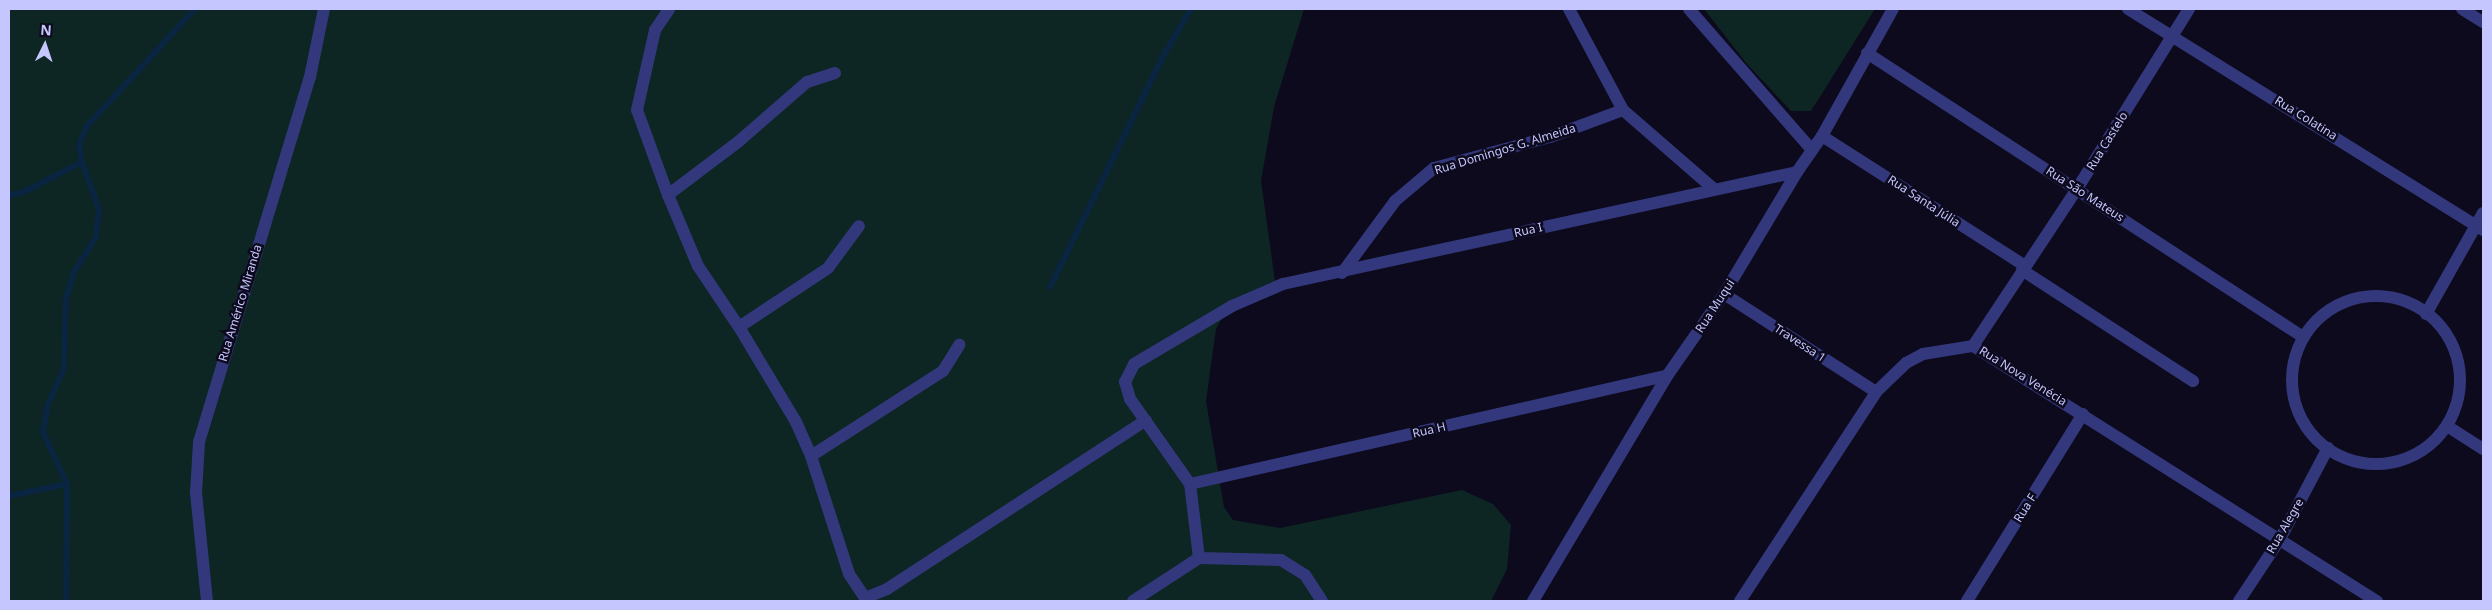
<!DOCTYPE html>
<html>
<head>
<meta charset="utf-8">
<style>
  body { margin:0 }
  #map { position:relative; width:2492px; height:610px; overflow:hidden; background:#0c0a1c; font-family:"Noto Sans",sans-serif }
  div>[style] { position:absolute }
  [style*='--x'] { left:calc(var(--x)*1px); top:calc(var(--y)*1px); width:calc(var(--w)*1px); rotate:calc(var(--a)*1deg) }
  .green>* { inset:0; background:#0d2623 }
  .stream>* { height:6px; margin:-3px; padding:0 3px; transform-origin:3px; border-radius:3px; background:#0a2541 }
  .minor>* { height:12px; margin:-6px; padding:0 6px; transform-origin:6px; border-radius:6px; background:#33387d }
  .minor>.ring { margin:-6px; padding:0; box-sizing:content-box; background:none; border:12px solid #33387d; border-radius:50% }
  span { translate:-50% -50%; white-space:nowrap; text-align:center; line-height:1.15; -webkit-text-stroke:5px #0c0a1c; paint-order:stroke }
  .street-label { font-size:12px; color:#c6c6ff }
  .frame { position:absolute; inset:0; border:10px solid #c6c6ff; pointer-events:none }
  .north { position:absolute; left:20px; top:20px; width:50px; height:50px; -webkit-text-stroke:4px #0c0a1c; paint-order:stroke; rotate:4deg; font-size:14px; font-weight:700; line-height:20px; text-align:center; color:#c6c6ff }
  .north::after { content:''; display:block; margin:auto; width:18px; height:22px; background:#c6c6ff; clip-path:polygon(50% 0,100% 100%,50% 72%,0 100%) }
</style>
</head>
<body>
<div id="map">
  <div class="green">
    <div style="clip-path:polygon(9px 9px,1304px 9px,1274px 107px,1261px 181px,1275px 281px,1232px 300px,1216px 329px,1206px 401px,1224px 507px,1233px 520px,1280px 528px,1462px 490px,1493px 504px,1511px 525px,1507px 569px,1491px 601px,9px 601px)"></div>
    <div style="clip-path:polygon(1704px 9px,1875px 9px,1811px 111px,1791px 111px,1747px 64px)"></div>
  </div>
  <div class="stream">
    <div style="--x:9;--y:195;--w:15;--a:-11"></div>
    <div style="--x:24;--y:192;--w:65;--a:-27.3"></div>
    <div style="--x:1050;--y:287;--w:255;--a:-63.9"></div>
    <div style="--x:1162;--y:58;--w:57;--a:-59.4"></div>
    <div style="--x:9;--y:496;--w:59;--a:-11.7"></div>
    <div style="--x:66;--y:601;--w:117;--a:-89.5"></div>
    <div style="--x:67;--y:484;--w:57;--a:-114.8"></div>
    <div style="--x:43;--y:432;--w:28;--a:-80"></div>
    <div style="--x:48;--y:404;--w:39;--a:-66"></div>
    <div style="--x:64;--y:368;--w:70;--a:-88.4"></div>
    <div style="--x:66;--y:298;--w:27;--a:-73"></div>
    <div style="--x:74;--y:272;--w:41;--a:-57.8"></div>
    <div style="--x:96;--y:237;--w:28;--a:-84"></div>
    <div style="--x:99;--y:209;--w:50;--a:-109.9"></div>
    <div style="--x:82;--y:162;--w:17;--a:-100"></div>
    <div style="--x:79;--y:145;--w:21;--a:-67"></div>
    <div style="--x:87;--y:126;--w:159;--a:-47.3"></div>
  </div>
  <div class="minor">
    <div style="--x:1569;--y:9;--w:115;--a:61.9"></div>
    <div style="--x:1623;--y:110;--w:121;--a:41"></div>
    <div style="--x:1689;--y:9;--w:187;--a:48.9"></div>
    <div style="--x:2128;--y:9;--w:418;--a:31.9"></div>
    <div style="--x:2462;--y:9;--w:25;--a:32"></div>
    <div style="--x:1867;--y:53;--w:520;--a:33.08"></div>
    <div style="--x:835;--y:73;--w:29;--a:162"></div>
    <div style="--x:807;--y:82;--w:91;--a:139"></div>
    <div style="--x:738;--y:142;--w:88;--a:142.9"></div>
    <div style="--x:668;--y:195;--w:77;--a:67.1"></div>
    <div style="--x:698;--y:266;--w:73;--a:56.1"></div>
    <div style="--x:739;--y:327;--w:111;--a:59"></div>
    <div style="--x:796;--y:422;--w:37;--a:66"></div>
    <div style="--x:811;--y:456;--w:124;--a:72.1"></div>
    <div style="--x:849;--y:574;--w:29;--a:56"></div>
    <div style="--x:865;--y:598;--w:24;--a:-22"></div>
    <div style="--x:887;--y:589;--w:309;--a:-33.1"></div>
    <div style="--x:1822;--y:136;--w:241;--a:32.6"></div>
    <div style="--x:668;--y:195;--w:90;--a:-110"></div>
    <div style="--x:637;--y:110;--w:82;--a:-77.3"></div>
    <div style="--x:655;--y:30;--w:25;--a:-56"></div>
    <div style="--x:2022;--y:270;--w:204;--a:33"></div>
    <div style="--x:1342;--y:273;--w:89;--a:-53.6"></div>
    <div style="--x:1395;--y:201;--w:51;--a:-40.2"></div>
    <div style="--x:1434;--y:168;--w:120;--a:-15"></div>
    <div style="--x:1550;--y:137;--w:78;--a:-20.3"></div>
    <div style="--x:1724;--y:294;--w:181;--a:32.8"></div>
    <div class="ring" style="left:2292px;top:296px;width:156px;height:156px"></div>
    <div style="--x:2426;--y:314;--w:116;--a:-60.6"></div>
    <div style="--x:739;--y:327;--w:107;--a:-33.5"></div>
    <div style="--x:828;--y:268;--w:52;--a:-53.6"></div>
    <div style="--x:1973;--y:346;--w:188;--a:-56.5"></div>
    <div style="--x:2077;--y:189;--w:212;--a:-58.1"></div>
    <div style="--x:2447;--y:426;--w:43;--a:32.6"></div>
    <div style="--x:811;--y:456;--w:157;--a:-32.8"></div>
    <div style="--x:943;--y:371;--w:31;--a:-58"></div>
    <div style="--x:1190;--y:484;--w:489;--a:-12.8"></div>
    <div style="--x:207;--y:601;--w:109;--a:-95.8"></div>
    <div style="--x:196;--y:493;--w:51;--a:-86.6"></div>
    <div style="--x:199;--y:442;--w:382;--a:-73.1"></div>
    <div style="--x:310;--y:77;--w:69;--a:-78.4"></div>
    <div style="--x:1133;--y:601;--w:79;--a:-33.1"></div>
    <div style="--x:1322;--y:601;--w:31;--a:-123"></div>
    <div style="--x:1305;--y:575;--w:28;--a:-148"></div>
    <div style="--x:1281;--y:560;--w:82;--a:-178.6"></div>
    <div style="--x:1199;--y:558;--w:75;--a:-96.9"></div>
    <div style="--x:1190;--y:484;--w:104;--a:-125.2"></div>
    <div style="--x:1130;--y:399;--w:18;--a:-106"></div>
    <div style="--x:1125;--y:382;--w:20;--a:-63"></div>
    <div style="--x:1134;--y:364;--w:114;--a:-30.6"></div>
    <div style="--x:1232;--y:306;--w:56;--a:-23.3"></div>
    <div style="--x:1283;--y:284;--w:526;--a:-12.29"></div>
    <div style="--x:1533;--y:601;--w:262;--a:-59.2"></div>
    <div style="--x:1667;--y:376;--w:100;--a:-55.2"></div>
    <div style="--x:1724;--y:294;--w:142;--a:-59.1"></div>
    <div style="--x:1797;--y:172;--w:44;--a:-55.2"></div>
    <div style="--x:1822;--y:136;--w:145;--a:-60.8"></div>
    <div style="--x:1740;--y:601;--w:249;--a:-56.9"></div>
    <div style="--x:1876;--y:392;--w:42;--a:-44"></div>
    <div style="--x:1906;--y:363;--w:19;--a:-28"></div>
    <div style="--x:1923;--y:354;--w:51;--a:-9.1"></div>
    <div style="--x:1973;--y:346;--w:478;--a:32.3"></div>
    <div style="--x:1967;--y:601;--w:220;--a:-58.2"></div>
    <div style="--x:2239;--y:601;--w:74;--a:-56.5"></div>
    <div style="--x:2280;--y:539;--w:103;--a:-62.2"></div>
  </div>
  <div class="street-label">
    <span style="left:2306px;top:118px;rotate:32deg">Rua Colatina</span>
    <span style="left:2107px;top:141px;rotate:-58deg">Rua Castelo</span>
    <span style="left:1505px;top:149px;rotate:-17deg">Rua Domingos G. Almeida</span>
    <span style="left:2085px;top:194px;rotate:33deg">Rua São Mateus</span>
    <span style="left:1924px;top:201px;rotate:33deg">Rua Santa Júlia</span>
    <span style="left:1528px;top:230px;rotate:-13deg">Rua I</span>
    <span style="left:240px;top:303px;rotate:-73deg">Rua Américo Miranda</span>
    <span style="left:1715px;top:306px;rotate:-57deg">Rua Muqui</span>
    <span style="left:1800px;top:343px;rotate:33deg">Travessa 1</span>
    <span style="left:2023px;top:376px;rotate:32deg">Rua Nova Venécia</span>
    <span style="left:1429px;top:430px;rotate:-13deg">Rua H</span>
    <span style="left:2025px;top:508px;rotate:-58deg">Rua F</span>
    <span style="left:2285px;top:526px;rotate:-60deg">Rua Alegre</span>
  </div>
  <div class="frame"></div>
  <div class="north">N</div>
</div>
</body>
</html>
